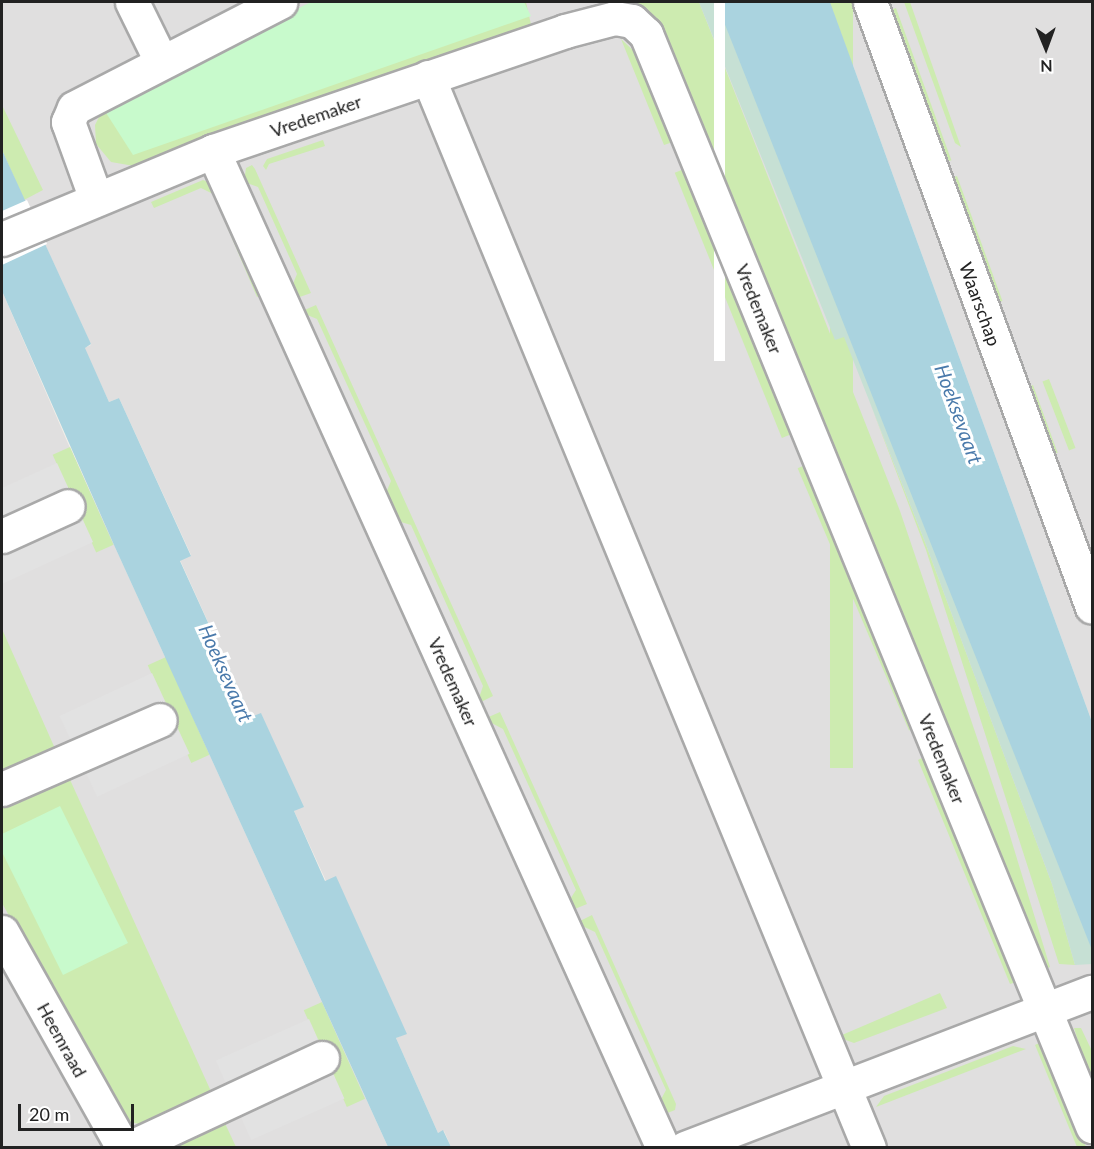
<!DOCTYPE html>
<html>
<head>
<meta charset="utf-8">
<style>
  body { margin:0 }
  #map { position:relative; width:1094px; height:1149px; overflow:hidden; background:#f2efe9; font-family:Lato,sans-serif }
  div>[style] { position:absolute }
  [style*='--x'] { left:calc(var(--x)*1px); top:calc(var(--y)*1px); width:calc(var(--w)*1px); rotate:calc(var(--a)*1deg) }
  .residential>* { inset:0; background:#e0dfdf }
  .grass>* { inset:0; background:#cdebb0; transform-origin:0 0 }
  .wetland>* { inset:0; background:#c6e0d4 }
  .park>* { inset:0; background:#c8facc }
  .parking>* { inset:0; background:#e2e2e2; transform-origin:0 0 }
  .water>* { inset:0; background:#aad3df }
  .pier>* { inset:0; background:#fff; transform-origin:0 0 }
  .roads { filter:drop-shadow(2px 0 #a9a9a9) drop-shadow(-2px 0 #a9a9a9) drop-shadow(0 2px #a9a9a9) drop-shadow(0 -2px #a9a9a9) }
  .minor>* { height:33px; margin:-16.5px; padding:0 16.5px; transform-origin:16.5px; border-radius:16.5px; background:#fff }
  span { translate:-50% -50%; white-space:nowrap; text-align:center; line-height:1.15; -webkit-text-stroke:6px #fff; paint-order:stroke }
  .street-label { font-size:18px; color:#222 }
  .water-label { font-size:20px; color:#4a7aab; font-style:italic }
  .frame { position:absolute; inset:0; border:3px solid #222; pointer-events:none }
  .north { position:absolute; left:1016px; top:18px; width:60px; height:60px; -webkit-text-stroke:4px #fff; paint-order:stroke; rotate:179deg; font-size:16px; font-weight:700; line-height:24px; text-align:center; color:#222 }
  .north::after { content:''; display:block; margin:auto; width:21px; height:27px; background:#222; clip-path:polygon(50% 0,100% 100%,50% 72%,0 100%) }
  .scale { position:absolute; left:18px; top:1104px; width:116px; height:27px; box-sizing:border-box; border:3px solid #222; border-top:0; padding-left:8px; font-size:18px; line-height:21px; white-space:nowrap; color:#222; -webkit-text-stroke:4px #fff; paint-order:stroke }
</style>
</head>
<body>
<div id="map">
  <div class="residential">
    <div style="clip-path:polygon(2px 2px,716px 2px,1092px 950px,1092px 1147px,451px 1147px,444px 1131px,438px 1133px,396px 1038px,406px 1033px,336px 877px,326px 881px,294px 811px,303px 806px,261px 714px,251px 717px,180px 560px,191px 555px,119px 398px,109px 402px,84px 348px,91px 345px,2px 150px)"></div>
    <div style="clip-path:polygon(830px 2px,1092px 2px,1092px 722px)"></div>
    <div style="clip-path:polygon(2px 291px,70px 448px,388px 1147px,2px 1147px)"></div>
  </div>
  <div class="grass">
    <div style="clip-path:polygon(478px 2px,526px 2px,532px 29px,134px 166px,111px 162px,96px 144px,95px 125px,102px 111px)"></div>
    <div style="clip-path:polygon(632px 2px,699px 2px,900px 511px,1007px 826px,1050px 967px,1046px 969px,654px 21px)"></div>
    <div style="left:830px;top:2px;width:23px;height:766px"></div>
    <div style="clip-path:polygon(904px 2px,910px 2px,961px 147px,955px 143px)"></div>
    <div style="left:896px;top:8px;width:162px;height:9px;rotate:70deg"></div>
    <div style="clip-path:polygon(621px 39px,636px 53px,673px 142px,664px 145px)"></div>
    <div style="clip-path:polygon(2px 105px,43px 190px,24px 200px,2px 150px)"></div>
    <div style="clip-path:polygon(323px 140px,325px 146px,269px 164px,266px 170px,263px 166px,267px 159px)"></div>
    <div style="clip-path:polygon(252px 165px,255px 169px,311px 293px,294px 299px,290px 291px,297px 274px,258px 187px,244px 182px,246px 168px)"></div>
    <div style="left:684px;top:169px;width:286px;height:10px;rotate:68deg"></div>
    <div style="left:957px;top:176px;width:133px;height:9px;rotate:70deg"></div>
    <div style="clip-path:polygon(203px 180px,211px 183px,266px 293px,257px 297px,213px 194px,201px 188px,154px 208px,151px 202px)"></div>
    <div style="clip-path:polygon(316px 305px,493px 696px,477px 704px,483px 686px,411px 525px,394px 520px,385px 495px,391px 481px,317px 319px,300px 312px)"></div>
    <div style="left:1049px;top:379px;width:74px;height:7px;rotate:69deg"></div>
    <div style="left:1033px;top:385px;width:72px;height:8px;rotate:70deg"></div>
    <div style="clip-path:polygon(870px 403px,925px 542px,1052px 884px,1075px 965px,1059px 964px,926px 550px)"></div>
    <div style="left:70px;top:447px;width:107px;height:19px;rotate:66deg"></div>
    <div style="left:805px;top:465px;width:285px;height:8px;rotate:67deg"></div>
    <div style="clip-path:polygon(2px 629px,57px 753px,2px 779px)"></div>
    <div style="left:166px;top:657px;width:107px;height:20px;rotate:66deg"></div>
    <div style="clip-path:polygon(500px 712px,587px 904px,570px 911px,567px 904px,576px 890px,503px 729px,484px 719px)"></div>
    <div style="clip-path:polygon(926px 756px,1016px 982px,1010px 984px,918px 760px)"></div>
    <div style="clip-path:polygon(67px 773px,214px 1098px,151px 1127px,122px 1120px,2px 903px,2px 803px)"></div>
    <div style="clip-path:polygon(592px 915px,676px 1104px,675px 1110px,665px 1114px,658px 1105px,666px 1090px,595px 932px,576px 923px)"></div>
    <div style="clip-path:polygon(940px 993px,947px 1008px,854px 1043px,843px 1039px,842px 1035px)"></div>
    <div style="left:322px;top:1002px;width:106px;height:20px;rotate:66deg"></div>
    <div style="clip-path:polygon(1074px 1028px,1081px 1028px,1092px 1051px,1092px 1086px)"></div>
    <div style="clip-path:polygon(1039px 1043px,1047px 1052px,1086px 1147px,1077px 1147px,1035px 1045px)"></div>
    <div style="clip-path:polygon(1013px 1046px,1026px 1049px,876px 1107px,884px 1096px)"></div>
    <div style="clip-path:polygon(223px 1119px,236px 1147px,161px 1148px)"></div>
  </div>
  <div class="wetland">
    <div style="clip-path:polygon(699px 2px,741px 2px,1092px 901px,1092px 964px,1075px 965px,1052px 884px,925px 542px,844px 337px,835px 340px)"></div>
  </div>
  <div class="park">
    <div style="clip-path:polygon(311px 2px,524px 2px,531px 16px,133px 155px,101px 105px)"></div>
    <div style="clip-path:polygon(60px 806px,128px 943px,63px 975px,2px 852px,2px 834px)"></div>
  </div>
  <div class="parking">
    <div style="clip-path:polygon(57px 463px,93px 542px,2px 584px,2px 488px)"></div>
    <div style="left:152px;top:673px;width:89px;height:102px;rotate:65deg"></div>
    <div style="left:309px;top:1019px;width:87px;height:102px;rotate:66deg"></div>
  </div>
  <div class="water">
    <div style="clip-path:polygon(716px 2px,830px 2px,1092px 722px,1092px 950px)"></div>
    <div style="clip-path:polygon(2px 150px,91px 344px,85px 348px,109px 402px,119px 398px,191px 556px,180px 561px,251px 717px,261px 713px,304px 807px,294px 811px,325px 881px,336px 876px,407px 1034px,396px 1038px,438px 1133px,443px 1130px,451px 1147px,388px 1147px,114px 545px,2px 291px)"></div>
  </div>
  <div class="pier">
    <div style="left:714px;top:2px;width:11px;height:359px"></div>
    <div style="clip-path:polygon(27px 200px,47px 244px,2px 265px,2px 211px)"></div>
  </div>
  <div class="roads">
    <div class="minor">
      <div style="--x:132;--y:2;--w:66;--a:63.8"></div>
      <div style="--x:870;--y:2;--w:644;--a:69.85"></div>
      <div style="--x:428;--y:77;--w:1158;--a:67.62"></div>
      <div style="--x:213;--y:151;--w:1094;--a:65.71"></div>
      <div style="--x:96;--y:199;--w:82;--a:-110"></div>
      <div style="--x:68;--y:122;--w:15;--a:-67"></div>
      <div style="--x:74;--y:108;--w:232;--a:-27.2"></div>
      <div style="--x:2;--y:239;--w:229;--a:-22.6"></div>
      <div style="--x:213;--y:151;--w:372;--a:-18.8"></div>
      <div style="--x:565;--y:31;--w:52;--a:-14.6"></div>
      <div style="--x:615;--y:18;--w:17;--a:10"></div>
      <div style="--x:632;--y:21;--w:19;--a:43"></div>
      <div style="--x:646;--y:34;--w:1180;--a:67.78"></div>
      <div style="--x:2;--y:536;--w:72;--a:-24.4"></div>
      <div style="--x:2;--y:789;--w:172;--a:-23.6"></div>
      <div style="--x:2;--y:932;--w:248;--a:60.7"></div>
      <div style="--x:129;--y:1148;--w:213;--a:-25"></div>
      <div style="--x:685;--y:1148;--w:436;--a:-21"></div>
    </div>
  </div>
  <div class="street-label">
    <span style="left:316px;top:116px;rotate:-19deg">Vredemaker</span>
    <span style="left:980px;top:304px;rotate:70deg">Waarschap</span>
    <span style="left:759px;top:309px;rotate:68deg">Vredemaker</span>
    <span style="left:453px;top:682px;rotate:66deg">Vredemaker</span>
    <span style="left:942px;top:759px;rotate:68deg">Vredemaker</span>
    <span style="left:62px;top:1040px;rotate:61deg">Heemraad</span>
  </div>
  <div class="water-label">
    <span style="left:959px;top:414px;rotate:70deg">Hoeksevaart</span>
    <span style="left:226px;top:673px;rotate:66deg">Hoeksevaart</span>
  </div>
  <div class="frame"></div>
  <div class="north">N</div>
  <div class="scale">20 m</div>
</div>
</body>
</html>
